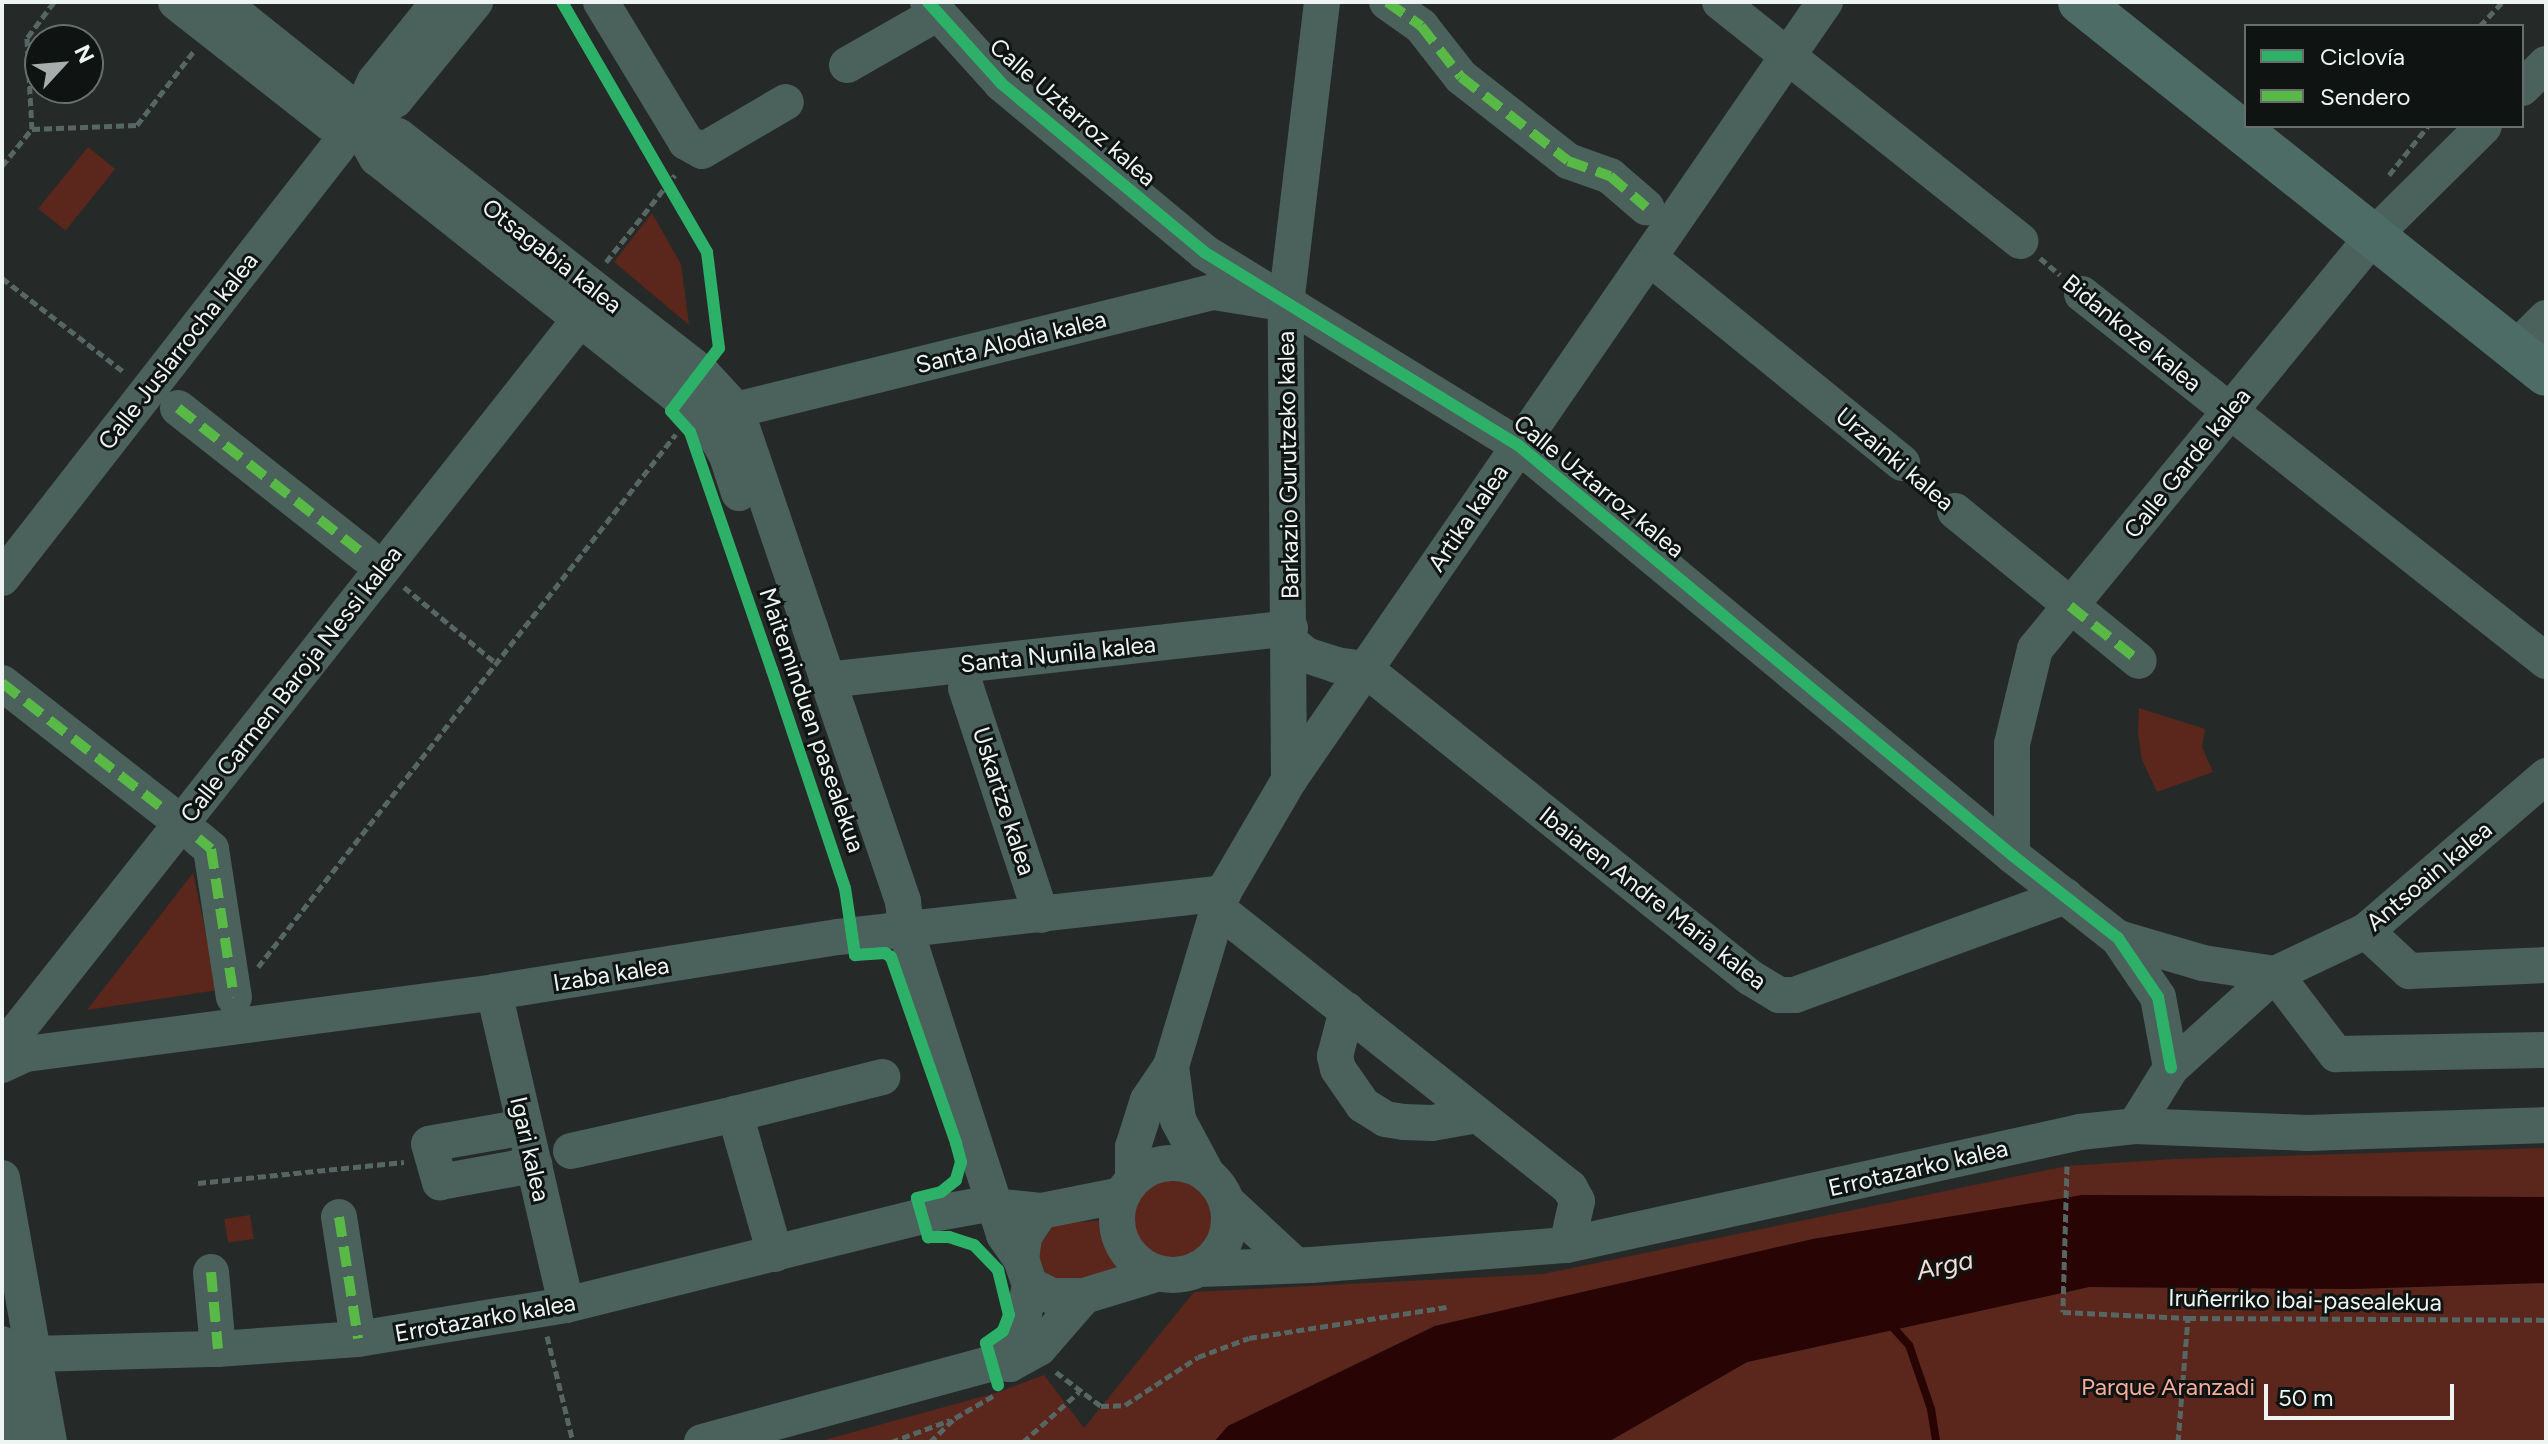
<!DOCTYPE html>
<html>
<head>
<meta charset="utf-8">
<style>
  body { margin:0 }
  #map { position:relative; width:2548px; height:1444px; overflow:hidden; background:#252a29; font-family:Figtree,sans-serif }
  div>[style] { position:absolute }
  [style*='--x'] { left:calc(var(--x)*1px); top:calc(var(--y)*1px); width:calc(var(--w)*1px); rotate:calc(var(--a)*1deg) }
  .green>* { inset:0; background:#5b261b; transform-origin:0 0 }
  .water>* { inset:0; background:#280404 }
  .stream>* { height:8px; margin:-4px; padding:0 4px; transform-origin:4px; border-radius:4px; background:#280404 }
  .path>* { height:5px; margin-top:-2.5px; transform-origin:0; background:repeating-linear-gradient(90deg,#566662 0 8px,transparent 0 12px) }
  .minor>* { height:36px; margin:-18px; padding:0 18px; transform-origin:18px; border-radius:18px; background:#4a615c }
  .minor>.ring { margin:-18px; padding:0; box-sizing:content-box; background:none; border:36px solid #4a615c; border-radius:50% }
  .major>* { height:44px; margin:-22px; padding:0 22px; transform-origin:22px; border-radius:22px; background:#4d6c65 }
  .quiet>* { height:10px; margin-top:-5px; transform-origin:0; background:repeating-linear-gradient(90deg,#58b947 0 20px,transparent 0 30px) }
  .cycleway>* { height:12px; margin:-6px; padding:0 6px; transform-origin:6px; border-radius:6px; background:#2db169 }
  span { translate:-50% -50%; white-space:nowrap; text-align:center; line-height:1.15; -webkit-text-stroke:6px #0f1413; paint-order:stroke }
  .street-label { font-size:24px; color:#edf4f2 }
  .park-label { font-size:24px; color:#f8ad9c }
  .water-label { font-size:26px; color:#f5dbd4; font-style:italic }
  .frame { position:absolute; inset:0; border:4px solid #edf4f2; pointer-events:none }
  .legend { position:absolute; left:2244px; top:24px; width:280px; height:104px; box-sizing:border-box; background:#0f1413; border:2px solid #686e6c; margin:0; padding:10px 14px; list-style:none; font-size:24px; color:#edf4f2 }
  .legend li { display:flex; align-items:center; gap:16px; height:40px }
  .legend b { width:40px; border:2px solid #686e6c }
  .north { position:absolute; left:24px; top:24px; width:80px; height:80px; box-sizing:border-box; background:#0f1413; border:2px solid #686e6c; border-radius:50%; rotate:64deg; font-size:22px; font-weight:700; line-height:32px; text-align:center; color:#edf4f2 }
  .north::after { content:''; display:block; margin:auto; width:28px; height:36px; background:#a7adac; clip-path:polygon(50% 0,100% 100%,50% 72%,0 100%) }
  .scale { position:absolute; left:2264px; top:1384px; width:190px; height:36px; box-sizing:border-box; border:4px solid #edf4f2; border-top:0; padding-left:10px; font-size:24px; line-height:28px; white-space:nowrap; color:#edf4f2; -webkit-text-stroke:6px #0f1413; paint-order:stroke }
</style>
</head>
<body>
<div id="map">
  <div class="green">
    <div style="left:88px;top:147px;width:35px;height:79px;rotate:39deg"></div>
    <div style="clip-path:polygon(652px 213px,681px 264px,689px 325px,614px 262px)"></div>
    <div style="clip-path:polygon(2139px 708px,2205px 729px,2202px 747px,2213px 772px,2157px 792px,2142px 760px,2138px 734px)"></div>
    <div style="clip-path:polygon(193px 873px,218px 990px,87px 1010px)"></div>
    <div style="clip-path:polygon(2546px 1148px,2546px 1197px,2088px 1195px,1813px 1239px,1435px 1326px,1228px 1426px,1214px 1442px,817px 1442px,999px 1392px,1044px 1375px,1084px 1428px,1194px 1292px,1543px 1274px,2067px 1166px,2174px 1159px)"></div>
    <div style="clip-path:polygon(1156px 1179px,1179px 1179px,1194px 1186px,1210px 1202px,1213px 1224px,1207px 1242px,1196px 1254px,1179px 1260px,1160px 1261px,1143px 1250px,1132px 1227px,1134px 1204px,1139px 1191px)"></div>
    <div style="left:250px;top:1215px;width:24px;height:26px;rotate:81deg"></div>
    <div style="clip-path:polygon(1106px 1220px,1131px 1268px,1069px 1282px,1049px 1277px,1041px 1266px,1036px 1248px,1054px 1224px)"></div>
    <div style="clip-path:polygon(2546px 1283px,2546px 1442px,1608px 1442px,1747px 1362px,2089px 1287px,2351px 1289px)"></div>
  </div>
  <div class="water">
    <div style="clip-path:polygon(2082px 1195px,2546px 1197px,2546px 1283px,2351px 1289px,2089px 1287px,1747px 1362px,1608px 1442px,1214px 1442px,1228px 1426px,1435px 1326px,1813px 1239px)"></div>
  </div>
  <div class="stream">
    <div style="--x:1889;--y:1323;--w:30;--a:48"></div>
    <div style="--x:1909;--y:1345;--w:68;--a:71"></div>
    <div style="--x:1931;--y:1409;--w:33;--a:81"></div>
  </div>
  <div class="path">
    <div style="--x:54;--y:2;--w:45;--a:126.9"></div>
    <div style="--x:27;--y:38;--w:91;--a:86.9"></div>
    <div style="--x:32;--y:129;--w:105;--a:-2.2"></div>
    <div style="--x:137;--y:125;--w:93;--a:-52.4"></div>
    <div style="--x:2480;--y:26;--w:33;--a:-47"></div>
    <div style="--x:2;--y:166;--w:48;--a:-51"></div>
    <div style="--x:2389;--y:175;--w:63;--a:-51.5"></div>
    <div style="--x:2040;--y:258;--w:26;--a:40"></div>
    <div style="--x:606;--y:262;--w:111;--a:-51.6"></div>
    <div style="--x:2;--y:278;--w:154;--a:37.6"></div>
    <div style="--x:404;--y:587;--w:119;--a:39.6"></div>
    <div style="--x:258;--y:967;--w:677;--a:-51.9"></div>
    <div style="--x:2067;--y:1166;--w:146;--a:91.6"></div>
    <div style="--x:2063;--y:1312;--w:125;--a:2.7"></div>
    <div style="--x:2188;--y:1318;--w:358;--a:0.3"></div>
    <div style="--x:198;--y:1183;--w:207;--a:-5.8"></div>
    <div style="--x:547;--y:1336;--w:109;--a:76.2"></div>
    <div style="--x:1056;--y:1372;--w:56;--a:37.1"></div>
    <div style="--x:1101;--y:1406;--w:24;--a:-2"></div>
    <div style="--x:1125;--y:1405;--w:87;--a:-33.3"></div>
    <div style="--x:1198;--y:1357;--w:54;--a:-20.4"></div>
    <div style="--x:1249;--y:1338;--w:200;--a:-8.9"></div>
    <div style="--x:891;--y:1442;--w:63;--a:-20.4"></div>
    <div style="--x:930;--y:1442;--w:35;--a:-44"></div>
    <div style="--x:955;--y:1418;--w:44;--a:-30.1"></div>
    <div style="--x:1023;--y:1442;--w:75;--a:-41.8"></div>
    <div style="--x:2178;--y:1442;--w:124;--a:-85.4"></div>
  </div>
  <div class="minor">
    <div style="--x:176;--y:2;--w:196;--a:38.2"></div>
    <div style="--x:330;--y:123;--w:25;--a:5"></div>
    <div style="--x:355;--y:125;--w:44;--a:14.3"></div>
    <div style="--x:398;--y:136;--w:384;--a:37.9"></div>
    <div style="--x:701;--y:372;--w:52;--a:47.4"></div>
    <div style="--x:736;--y:410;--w:519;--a:71.22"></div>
    <div style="--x:903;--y:901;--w:30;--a:84"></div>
    <div style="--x:906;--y:931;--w:319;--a:72.1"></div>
    <div style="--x:1004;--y:1235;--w:29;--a:55"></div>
    <div style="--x:221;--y:2;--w:157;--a:38.5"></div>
    <div style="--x:344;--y:100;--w:67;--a:60.4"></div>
    <div style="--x:377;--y:158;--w:420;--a:38.4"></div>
    <div style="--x:706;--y:419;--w:43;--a:60.4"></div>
    <div style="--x:727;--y:456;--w:39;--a:72"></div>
    <div style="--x:601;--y:2;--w:164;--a:58.7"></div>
    <div style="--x:686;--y:142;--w:18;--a:29"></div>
    <div style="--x:702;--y:151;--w:97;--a:-30.3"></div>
    <div style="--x:928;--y:2;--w:110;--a:47.9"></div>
    <div style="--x:1002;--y:84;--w:263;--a:39.7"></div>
    <div style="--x:1204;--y:252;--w:369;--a:31.6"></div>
    <div style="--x:1518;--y:445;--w:642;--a:39.69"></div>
    <div style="--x:2012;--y:855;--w:135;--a:38.1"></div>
    <div style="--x:2118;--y:938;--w:71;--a:55.9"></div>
    <div style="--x:2158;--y:997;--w:72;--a:79.6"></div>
    <div style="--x:1387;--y:2;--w:42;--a:35.2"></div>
    <div style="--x:1421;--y:26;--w:65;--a:51.9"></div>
    <div style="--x:1461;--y:77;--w:136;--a:38.1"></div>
    <div style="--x:1568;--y:161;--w:45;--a:19.7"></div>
    <div style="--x:1610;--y:176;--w:48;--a:40.7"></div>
    <div style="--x:1720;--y:2;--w:384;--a:38.5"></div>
    <div style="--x:847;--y:65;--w:105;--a:-29.7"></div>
    <div style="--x:2522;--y:88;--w:34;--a:-45"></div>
    <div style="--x:355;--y:125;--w:47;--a:-32"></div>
    <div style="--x:395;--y:100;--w:127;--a:-50.8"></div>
    <div style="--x:1650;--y:258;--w:325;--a:39.1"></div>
    <div style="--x:2082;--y:294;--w:592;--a:38.34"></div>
    <div style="--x:2515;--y:349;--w:44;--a:-45"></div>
    <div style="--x:178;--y:408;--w:238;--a:38.2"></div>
    <div style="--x:736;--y:410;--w:492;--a:-13.9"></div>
    <div style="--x:1214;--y:292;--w:56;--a:9.3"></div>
    <div style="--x:1955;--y:511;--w:237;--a:39.2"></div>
    <div style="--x:2;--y:578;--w:574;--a:-52.07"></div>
    <div style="--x:355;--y:125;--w:48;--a:-65.6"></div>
    <div style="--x:375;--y:81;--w:102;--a:-51"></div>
    <div style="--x:1290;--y:642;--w:21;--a:39"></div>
    <div style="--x:1306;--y:655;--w:32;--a:18"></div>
    <div style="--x:1336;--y:665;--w:29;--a:8"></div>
    <div style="--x:1365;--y:669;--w:494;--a:38.7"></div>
    <div style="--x:1751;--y:978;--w:33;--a:31"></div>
    <div style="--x:1779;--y:995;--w:16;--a:0"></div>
    <div style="--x:1795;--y:995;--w:288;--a:-20.1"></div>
    <div style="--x:827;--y:680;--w:466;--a:-6.4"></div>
    <div style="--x:2;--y:683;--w:208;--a:38"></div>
    <div style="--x:966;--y:688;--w:239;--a:71.7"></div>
    <div style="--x:1289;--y:780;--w:476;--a:-90.4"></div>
    <div style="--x:1286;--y:304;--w:304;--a:-83.2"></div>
    <div style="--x:198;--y:838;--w:17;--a:40"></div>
    <div style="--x:211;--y:849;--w:150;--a:81.2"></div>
    <div style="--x:2012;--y:855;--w:111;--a:-90"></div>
    <div style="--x:2012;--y:744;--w:98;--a:-76.4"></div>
    <div style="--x:2035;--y:649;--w:536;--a:-50.67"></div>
    <div style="--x:2375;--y:234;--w:153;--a:-44.7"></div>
    <div style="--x:1218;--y:909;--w:449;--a:38.4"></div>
    <div style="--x:1570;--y:1188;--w:15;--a:62"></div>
    <div style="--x:1577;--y:1201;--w:45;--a:102.8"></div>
    <div style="--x:2366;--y:931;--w:59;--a:42.9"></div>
    <div style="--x:2409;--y:971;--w:137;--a:-2.5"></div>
    <div style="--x:2118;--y:938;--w:89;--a:16.4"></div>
    <div style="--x:2203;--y:963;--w:73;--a:8.7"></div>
    <div style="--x:2275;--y:974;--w:101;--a:52.7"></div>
    <div style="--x:2336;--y:1054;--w:210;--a:-1.1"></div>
    <div style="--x:494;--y:992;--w:321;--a:77"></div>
    <div style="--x:1347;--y:1010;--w:48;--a:104.6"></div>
    <div style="--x:1335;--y:1056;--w:13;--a:77"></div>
    <div style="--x:1338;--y:1069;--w:44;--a:55.2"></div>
    <div style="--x:1363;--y:1105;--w:26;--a:32"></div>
    <div style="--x:1385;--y:1119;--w:19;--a:9"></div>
    <div style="--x:1404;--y:1122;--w:28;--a:2"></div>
    <div style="--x:1432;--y:1123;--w:46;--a:-10.1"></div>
    <div style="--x:2;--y:1050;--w:933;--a:-51.66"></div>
    <div style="--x:2;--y:1065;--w:26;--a:-25"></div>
    <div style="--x:26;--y:1054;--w:472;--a:-7.5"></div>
    <div style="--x:494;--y:992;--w:348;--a:-9.1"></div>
    <div style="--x:838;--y:937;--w:388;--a:-6.5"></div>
    <div style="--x:1171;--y:1066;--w:54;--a:82.6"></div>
    <div style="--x:1178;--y:1120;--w:61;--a:61.8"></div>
    <div style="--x:2135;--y:1126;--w:68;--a:-58.2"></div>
    <div style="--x:2171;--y:1068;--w:140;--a:-42.1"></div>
    <div style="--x:2275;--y:974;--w:101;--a:-25.3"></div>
    <div style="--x:2366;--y:931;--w:238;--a:-40.7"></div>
    <div style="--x:525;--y:1127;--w:97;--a:170"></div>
    <div style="--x:429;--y:1144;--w:40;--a:74"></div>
    <div style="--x:440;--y:1182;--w:96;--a:-10.3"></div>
    <div style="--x:571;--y:1151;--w:168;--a:-12.7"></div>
    <div class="ring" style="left:1117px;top:1163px;width:76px;height:76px"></div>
    <div style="--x:2;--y:1178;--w:268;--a:79.9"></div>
    <div style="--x:1133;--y:1179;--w:32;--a:-90"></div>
    <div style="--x:1133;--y:1147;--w:49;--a:-72.3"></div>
    <div style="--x:1148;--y:1100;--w:41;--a:-55.9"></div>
    <div style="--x:1171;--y:1066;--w:181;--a:-73.3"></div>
    <div style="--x:1223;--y:893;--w:131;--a:-59.7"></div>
    <div style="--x:1289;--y:780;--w:945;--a:-55.44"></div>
    <div style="--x:1122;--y:1195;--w:83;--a:168.8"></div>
    <div style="--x:1041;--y:1211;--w:30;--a:124"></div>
    <div style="--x:1024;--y:1236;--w:23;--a:97"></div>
    <div style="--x:1021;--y:1259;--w:28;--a:71"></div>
    <div style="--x:1030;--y:1285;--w:25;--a:27"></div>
    <div style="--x:1052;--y:1296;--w:32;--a:0"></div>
    <div style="--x:1084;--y:1296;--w:78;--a:-17"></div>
    <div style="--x:1226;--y:1201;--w:94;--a:42.8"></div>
    <div style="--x:339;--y:1217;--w:123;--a:81.1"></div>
    <div style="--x:775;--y:1254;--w:146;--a:-105.9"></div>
    <div style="--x:735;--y:1114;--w:152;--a:-14.1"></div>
    <div style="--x:1198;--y:1269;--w:113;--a:-2"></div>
    <div style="--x:1311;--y:1265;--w:257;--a:-4.5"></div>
    <div style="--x:1567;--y:1245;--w:525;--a:-12.42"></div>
    <div style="--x:2080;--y:1132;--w:55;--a:-6.2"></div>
    <div style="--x:2135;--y:1126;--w:172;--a:2.3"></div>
    <div style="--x:2307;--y:1133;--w:239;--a:-1.9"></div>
    <div style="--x:211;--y:1272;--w:77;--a:84.8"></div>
    <div style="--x:2;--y:1344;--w:99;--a:80.7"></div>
    <div style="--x:34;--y:1354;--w:184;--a:-1.6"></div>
    <div style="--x:218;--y:1349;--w:140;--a:-4.1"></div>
    <div style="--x:358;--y:1339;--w:211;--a:-9.3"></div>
    <div style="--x:566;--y:1305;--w:372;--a:-14"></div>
    <div style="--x:927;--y:1215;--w:56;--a:-10.3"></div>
    <div style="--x:982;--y:1205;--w:59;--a:5.8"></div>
    <div style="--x:992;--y:1363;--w:34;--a:-50"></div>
    <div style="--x:1014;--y:1337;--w:25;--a:-67"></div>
    <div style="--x:1024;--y:1314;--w:30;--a:-78"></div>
    <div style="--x:702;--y:1442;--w:301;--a:-15.2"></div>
    <div style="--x:992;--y:1363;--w:18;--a:3"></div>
    <div style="--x:1010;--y:1364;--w:33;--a:-29"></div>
    <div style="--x:1039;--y:1348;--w:69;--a:-49.1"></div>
  </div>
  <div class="major">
    <div style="--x:2080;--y:2;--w:596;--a:38.6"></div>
  </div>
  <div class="quiet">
    <div style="--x:1387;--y:2;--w:42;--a:35.2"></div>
    <div style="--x:1421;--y:26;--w:65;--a:51.9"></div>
    <div style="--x:1461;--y:77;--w:136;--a:38.1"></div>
    <div style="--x:1568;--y:161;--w:45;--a:19.7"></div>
    <div style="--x:1610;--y:176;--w:48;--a:40.7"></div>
    <div style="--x:178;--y:408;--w:238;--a:38.2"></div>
    <div style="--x:2070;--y:606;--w:88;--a:38.6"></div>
    <div style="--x:2;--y:683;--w:208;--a:38"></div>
    <div style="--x:198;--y:838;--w:17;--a:40"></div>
    <div style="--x:211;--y:849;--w:150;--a:81.2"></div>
    <div style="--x:339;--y:1217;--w:123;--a:81.1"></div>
    <div style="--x:211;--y:1272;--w:77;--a:84.8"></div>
  </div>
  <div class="cycleway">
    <div style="--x:562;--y:2;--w:289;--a:59.9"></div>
    <div style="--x:707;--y:252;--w:97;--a:82.9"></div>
    <div style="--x:719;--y:348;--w:79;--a:127.3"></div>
    <div style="--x:671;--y:411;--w:28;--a:48"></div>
    <div style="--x:690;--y:432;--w:252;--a:71"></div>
    <div style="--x:772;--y:670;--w:230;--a:71.5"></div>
    <div style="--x:845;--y:888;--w:68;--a:81.5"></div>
    <div style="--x:855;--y:955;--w:30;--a:-4"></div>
    <div style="--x:885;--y:953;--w:7;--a:34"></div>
    <div style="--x:891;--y:957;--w:197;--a:70.7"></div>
    <div style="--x:956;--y:1143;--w:20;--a:75"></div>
    <div style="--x:961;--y:1162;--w:19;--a:106"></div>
    <div style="--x:956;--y:1180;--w:19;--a:141"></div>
    <div style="--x:941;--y:1192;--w:25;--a:166"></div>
    <div style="--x:917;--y:1198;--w:41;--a:74.2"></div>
    <div style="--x:928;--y:1237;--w:21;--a:0"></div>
    <div style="--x:949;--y:1237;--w:26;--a:18"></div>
    <div style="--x:974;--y:1245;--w:35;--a:46"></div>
    <div style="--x:998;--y:1270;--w:46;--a:76.3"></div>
    <div style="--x:1009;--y:1315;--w:17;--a:111"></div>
    <div style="--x:1003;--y:1331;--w:21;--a:145"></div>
    <div style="--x:986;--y:1343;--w:44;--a:74.1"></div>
    <div style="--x:928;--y:2;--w:110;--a:47.9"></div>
    <div style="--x:1002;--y:84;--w:263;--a:39.7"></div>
    <div style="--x:1204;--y:252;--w:369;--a:31.6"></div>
    <div style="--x:1518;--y:445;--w:642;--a:39.69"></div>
    <div style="--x:2012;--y:855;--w:135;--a:38.1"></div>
    <div style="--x:2118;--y:938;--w:71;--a:55.9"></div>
    <div style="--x:2158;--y:997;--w:72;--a:79.6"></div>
  </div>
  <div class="street-label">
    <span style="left:1073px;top:112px;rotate:41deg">Calle Uztarroz kalea</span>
    <span style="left:552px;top:256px;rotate:38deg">Otsagabia kalea</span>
    <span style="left:2132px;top:333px;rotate:39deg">Bidankoze kalea</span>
    <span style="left:1011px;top:342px;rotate:-14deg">Santa Alodia kalea</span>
    <span style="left:178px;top:351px;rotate:-52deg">Calle Juslarrocha kalea</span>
    <span style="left:1895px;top:459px;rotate:40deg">Urzainki kalea</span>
    <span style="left:2187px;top:463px;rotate:-51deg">Calle Garde kalea</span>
    <span style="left:1288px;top:465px;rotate:-91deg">Barkazio Gurutzeko kalea</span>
    <span style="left:1599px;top:486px;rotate:39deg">Calle Uztarroz kalea</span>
    <span style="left:1468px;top:518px;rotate:-56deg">Artika kalea</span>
    <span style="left:1058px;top:654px;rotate:-6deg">Santa Nunila kalea</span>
    <span style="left:291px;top:684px;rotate:-52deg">Calle Carmen Baroja Nessi kalea</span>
    <span style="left:812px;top:720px;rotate:71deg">Maiteminduen pasealekua</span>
    <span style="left:1004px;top:801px;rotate:72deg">Uskartze kalea</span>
    <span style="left:2429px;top:876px;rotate:-40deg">Antsoain kalea</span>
    <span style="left:1653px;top:898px;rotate:38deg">Ibaiaren Andre Maria kalea</span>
    <span style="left:611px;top:974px;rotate:-9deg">Izaba kalea</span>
    <span style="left:530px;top:1149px;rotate:77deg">Igari kalea</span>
    <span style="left:1918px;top:1168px;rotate:-13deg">Errotazarko kalea</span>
    <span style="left:2305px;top:1300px;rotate:1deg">Iruñerriko ibai-pasealekua</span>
    <span style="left:485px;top:1318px;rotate:-10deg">Errotazarko kalea</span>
  </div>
  <div class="park-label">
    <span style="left:2168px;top:1387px">Parque Aranzadi</span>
  </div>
  <div class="water-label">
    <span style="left:1945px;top:1266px;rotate:-12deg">Arga</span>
  </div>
  <div class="frame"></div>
  <ul class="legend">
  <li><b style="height:10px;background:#2db169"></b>Ciclovía</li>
  <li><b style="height:10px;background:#58b947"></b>Sendero</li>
  </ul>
  <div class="north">N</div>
  <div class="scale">50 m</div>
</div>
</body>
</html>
